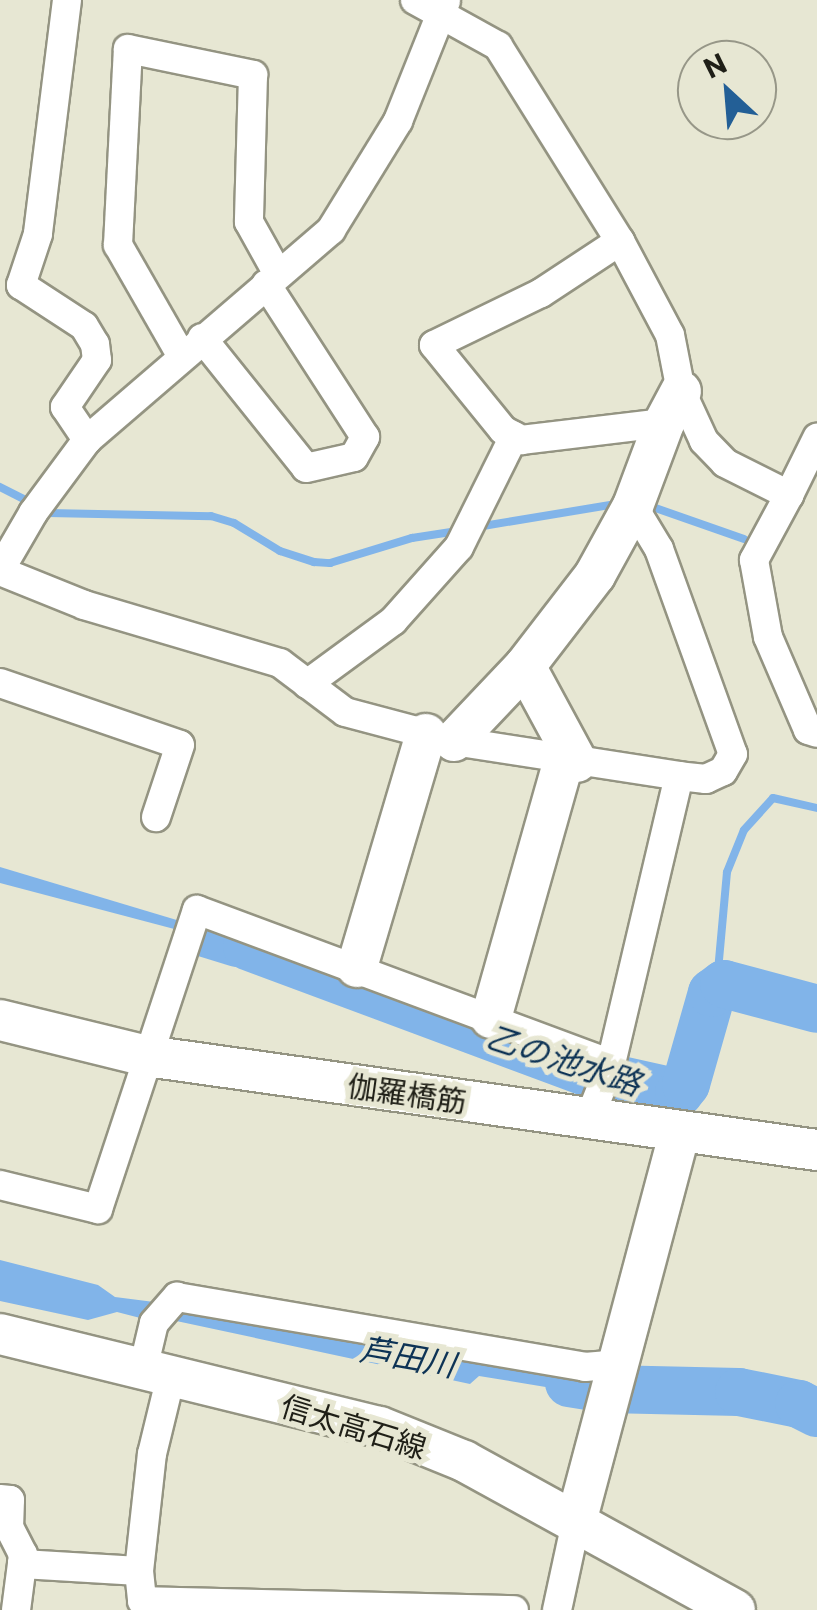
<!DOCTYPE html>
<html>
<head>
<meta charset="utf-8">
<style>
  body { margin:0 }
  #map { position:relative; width:817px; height:1610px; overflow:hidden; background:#e7e7d3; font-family:Commissioner,"Noto Sans JP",sans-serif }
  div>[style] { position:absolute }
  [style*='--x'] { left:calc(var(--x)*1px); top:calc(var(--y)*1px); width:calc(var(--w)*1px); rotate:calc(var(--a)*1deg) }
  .water>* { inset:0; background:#81b4e9 }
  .stream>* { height:8px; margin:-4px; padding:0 4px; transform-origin:4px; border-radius:4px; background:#81b4e9 }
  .river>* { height:48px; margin:-24px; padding:0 24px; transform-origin:24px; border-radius:24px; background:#81b4e9 }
  .roads { filter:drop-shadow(2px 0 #949482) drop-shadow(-2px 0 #949482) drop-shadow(0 2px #949482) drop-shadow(0 -2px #949482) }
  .street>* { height:28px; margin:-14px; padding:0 14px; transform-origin:14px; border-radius:14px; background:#fff }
  .secondary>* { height:40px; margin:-20px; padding:0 20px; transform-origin:20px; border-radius:20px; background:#fff }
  span { translate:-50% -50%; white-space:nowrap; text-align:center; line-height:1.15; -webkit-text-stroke:10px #e7e7d3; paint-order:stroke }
  .street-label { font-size:30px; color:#1f1f17 }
  .water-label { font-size:32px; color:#0d3355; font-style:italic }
  .north { position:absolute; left:677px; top:40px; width:100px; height:100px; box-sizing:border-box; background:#e7e7d3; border:2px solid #979788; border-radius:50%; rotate:334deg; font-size:28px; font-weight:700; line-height:40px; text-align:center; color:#1f1f17 }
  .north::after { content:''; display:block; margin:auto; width:35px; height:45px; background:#235f96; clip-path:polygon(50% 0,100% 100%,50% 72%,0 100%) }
</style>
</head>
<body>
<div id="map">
  <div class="water">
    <div style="clip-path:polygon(0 867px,180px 921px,178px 930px,0 883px)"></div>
    <div style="clip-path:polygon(0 1260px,98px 1285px,115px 1297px,162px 1303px,148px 1320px,117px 1312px,88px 1320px,0 1301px)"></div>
    <div style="clip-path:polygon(176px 1308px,604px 1375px,600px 1396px,479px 1376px,470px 1384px,167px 1319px)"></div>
  </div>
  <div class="stream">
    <div style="--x:0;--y:487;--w:34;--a:27"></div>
    <div style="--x:644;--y:504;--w:106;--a:19.3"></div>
    <div style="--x:48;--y:513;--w:163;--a:1.1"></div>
    <div style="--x:211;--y:516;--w:24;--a:17"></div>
    <div style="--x:234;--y:523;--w:54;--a:31.3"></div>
    <div style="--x:280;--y:551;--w:36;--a:18"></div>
    <div style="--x:314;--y:562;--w:16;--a:4"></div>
    <div style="--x:330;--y:563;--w:86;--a:-17"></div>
    <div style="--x:412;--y:538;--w:46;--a:-8.8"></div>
    <div style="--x:483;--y:526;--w:135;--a:-9.4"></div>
    <div style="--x:724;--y:984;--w:14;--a:-115"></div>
    <div style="--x:718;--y:971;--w:99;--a:-84.8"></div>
    <div style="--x:727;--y:872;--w:45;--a:-68"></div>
    <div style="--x:744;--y:830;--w:43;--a:-47.8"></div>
    <div style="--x:773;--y:798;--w:45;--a:12.8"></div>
  </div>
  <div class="river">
    <div style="--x:205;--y:933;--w:34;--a:17"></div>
    <div style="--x:247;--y:946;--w:365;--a:20.4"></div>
    <div style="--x:589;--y:1073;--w:92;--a:12.5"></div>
    <div style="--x:679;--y:1093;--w:11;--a:-52"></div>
    <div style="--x:686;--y:1084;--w:95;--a:-74.1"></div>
    <div style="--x:712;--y:993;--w:15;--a:-37"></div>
    <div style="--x:724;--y:984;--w:96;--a:15"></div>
    <div style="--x:569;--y:1383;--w:38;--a:9"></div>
    <div style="--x:607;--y:1389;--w:132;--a:1.3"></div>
    <div style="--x:739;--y:1392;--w:61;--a:11.3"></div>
    <div style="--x:799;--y:1404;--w:20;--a:27"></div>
  </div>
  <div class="roads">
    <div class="street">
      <div style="--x:67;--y:0;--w:236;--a:97.1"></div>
      <div style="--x:38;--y:234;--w:54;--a:108.4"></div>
      <div style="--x:21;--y:285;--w:75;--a:33.1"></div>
      <div style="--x:84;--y:326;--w:21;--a:59"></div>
      <div style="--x:95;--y:344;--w:16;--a:83"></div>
      <div style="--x:97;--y:360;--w:57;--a:124.2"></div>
      <div style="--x:65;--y:407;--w:40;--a:56"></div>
      <div style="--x:415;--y:0;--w:95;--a:29"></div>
      <div style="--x:498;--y:46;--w:230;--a:58"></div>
      <div style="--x:620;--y:241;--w:106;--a:62"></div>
      <div style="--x:670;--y:335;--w:57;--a:78.9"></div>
      <div style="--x:681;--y:391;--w:55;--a:65.3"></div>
      <div style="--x:704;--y:441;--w:30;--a:46"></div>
      <div style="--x:725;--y:463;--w:72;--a:26.6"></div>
      <div style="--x:789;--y:495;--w:74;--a:118.3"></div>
      <div style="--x:754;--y:560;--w:78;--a:79.7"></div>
      <div style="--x:768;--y:637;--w:101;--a:66.7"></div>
      <div style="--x:808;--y:730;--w:9;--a:18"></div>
      <div style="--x:620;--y:241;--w:95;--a:146.6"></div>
      <div style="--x:541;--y:293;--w:119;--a:154.1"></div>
      <div style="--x:434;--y:345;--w:109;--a:50.9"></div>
      <div style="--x:503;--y:430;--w:21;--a:29"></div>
      <div style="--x:521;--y:440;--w:144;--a:-6.8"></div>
      <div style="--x:202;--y:338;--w:166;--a:51.3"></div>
      <div style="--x:306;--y:468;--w:49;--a:-12.9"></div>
      <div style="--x:354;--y:457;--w:23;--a:-61"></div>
      <div style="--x:365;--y:437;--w:182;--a:-122.9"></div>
      <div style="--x:181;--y:355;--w:127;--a:-119.8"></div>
      <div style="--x:118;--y:245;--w:196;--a:-87.1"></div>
      <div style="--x:128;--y:49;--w:128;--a:11.7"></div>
      <div style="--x:253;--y:75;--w:147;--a:91.6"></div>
      <div style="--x:249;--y:222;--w:60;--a:60.9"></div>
      <div style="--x:789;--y:495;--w:64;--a:-63.8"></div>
      <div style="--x:633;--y:506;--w:50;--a:58.8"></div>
      <div style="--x:659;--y:549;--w:218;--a:70.2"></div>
      <div style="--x:733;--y:754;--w:20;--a:120"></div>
      <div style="--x:723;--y:771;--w:19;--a:155"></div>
      <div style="--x:706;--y:779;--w:27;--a:-174"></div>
      <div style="--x:0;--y:570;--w:66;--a:-59.9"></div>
      <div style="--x:33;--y:513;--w:91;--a:-53.5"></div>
      <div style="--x:87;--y:440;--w:322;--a:-40.7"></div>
      <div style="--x:331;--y:230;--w:128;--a:-58.4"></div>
      <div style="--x:398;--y:121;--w:129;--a:-68.2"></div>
      <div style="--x:0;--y:571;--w:91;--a:22"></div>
      <div style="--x:84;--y:605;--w:204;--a:16.5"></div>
      <div style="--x:280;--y:663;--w:81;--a:37"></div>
      <div style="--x:345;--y:712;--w:113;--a:14.9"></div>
      <div style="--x:454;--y:741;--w:228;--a:8.8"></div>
      <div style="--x:679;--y:776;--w:296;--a:103.3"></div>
      <div style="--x:611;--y:1064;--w:59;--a:111.8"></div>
      <div style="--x:0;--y:683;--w:190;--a:19"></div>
      <div style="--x:180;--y:745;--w:76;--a:108.4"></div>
      <div style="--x:307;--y:684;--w:107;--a:-36.2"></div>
      <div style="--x:393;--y:621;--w:99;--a:-48.3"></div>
      <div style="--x:459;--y:547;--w:124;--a:-63.6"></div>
      <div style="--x:0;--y:1185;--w:101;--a:13.8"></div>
      <div style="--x:98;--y:1209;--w:315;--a:-71.7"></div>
      <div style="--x:197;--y:910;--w:442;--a:20.4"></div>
      <div style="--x:143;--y:1369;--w:47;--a:-76.6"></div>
      <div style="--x:154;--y:1323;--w:35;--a:-49"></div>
      <div style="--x:177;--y:1297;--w:414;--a:9.7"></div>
      <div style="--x:585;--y:1367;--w:35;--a:-5"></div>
      <div style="--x:0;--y:1499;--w:10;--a:6"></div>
      <div style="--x:10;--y:1500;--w:27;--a:92"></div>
      <div style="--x:9;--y:1527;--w:30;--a:63"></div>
      <div style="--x:23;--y:1554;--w:10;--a:96"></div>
      <div style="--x:139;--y:1571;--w:118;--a:-83.7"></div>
      <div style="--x:152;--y:1454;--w:80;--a:-76.3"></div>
      <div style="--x:16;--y:1610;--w:46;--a:-82.6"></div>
      <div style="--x:22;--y:1564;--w:117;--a:3.4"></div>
      <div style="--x:139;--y:1571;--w:30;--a:84"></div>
      <div style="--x:142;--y:1601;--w:372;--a:1.4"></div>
      <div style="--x:557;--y:1610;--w:90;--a:-77.8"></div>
    </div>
    <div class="secondary">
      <div style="--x:525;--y:666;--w:109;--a:61.6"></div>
      <div style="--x:454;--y:741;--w:103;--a:-46.6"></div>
      <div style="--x:525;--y:666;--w:115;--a:-52.4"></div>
      <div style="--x:595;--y:575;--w:79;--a:-61.2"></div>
      <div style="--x:633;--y:506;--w:89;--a:-69.5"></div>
      <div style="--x:664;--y:423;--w:36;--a:-62"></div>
      <div style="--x:357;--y:967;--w:243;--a:-73.5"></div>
      <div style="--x:491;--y:1018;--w:268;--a:-74.2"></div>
      <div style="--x:0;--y:1020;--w:151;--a:13.8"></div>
      <div style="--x:147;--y:1056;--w:677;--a:7.99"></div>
      <div style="--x:0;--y:1334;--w:391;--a:13.8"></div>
      <div style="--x:380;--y:1427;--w:91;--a:22"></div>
      <div style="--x:464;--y:1461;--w:309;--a:28.8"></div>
      <div style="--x:576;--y:1522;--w:404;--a:-75.1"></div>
    </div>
  </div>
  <div class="street-label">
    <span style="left:407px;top:1093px;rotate:8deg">伽羅橋筋</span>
    <span style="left:354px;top:1426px;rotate:17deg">信太高石線</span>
  </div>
  <div class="water-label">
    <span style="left:564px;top:1059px;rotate:18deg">乙の池水路</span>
    <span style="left:408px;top:1356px;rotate:10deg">芦田川</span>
  </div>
  <div class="north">N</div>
</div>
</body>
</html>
